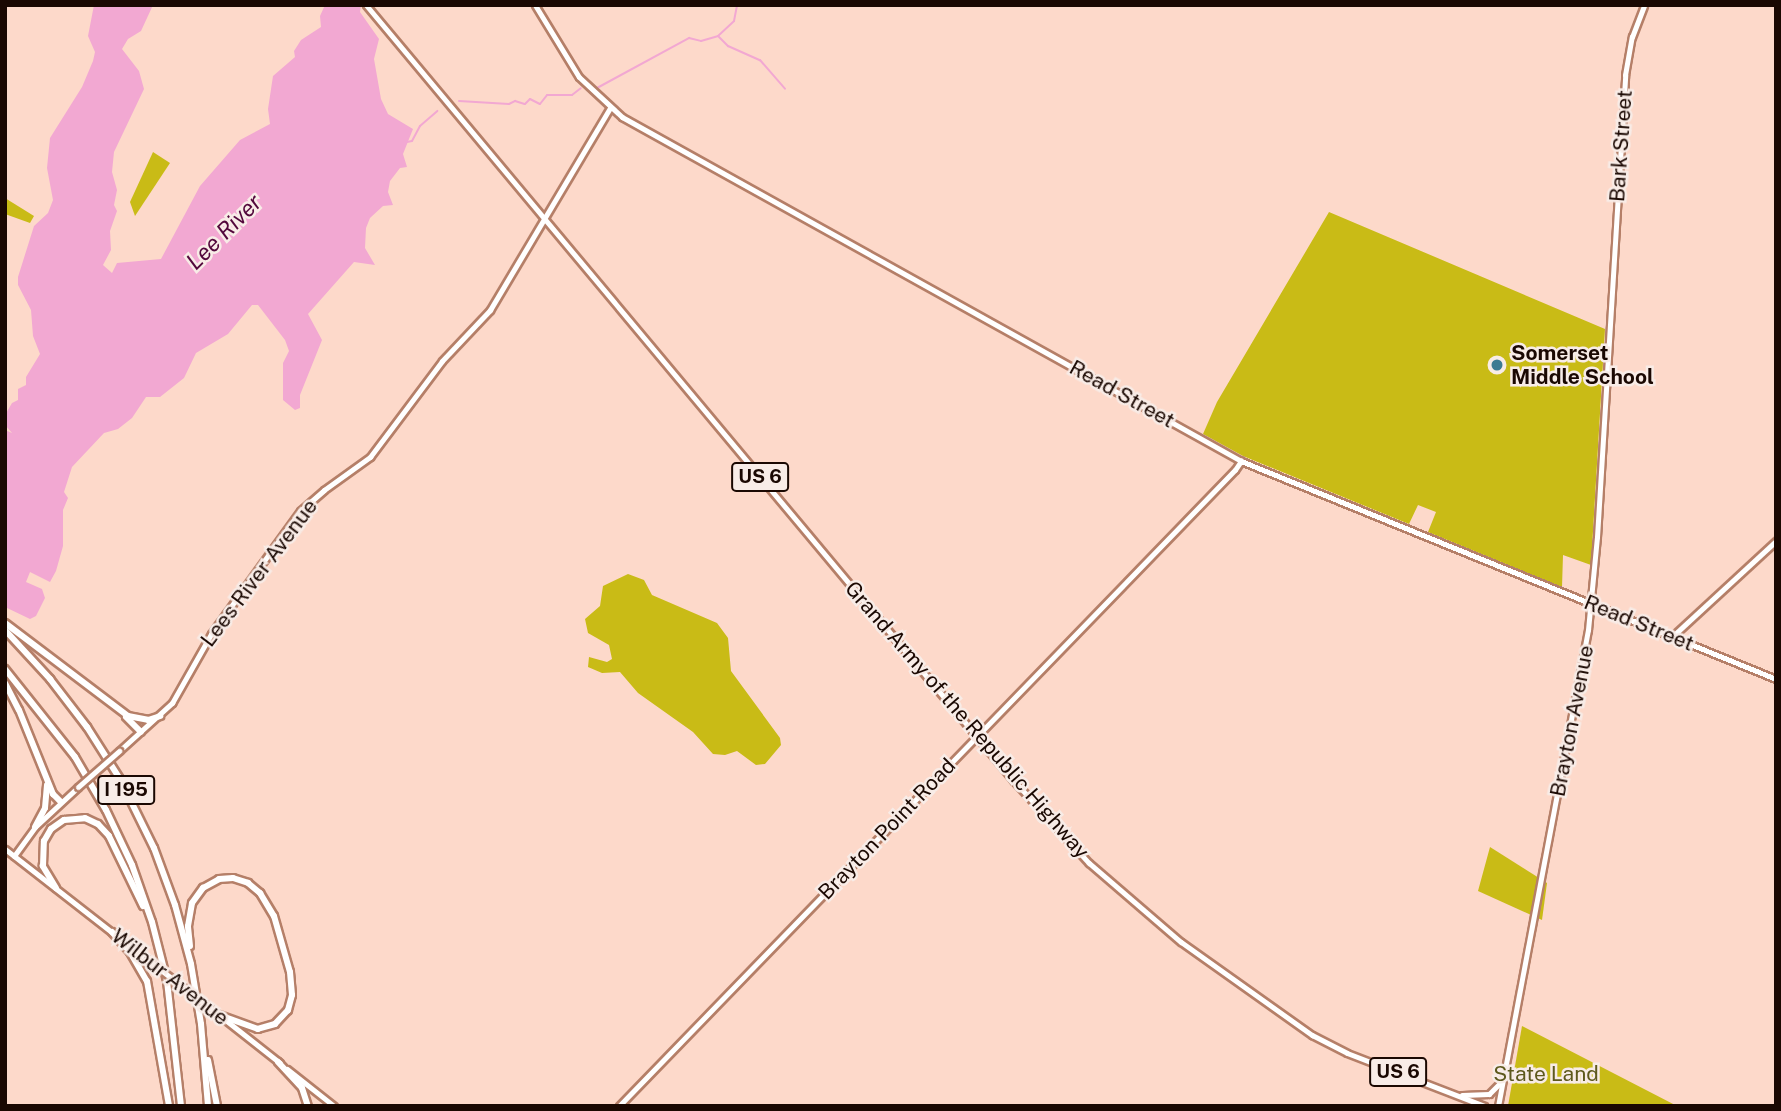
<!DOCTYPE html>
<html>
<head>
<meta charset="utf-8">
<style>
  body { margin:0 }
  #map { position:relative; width:1781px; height:1111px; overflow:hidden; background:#fdd9ca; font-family:"Public Sans",sans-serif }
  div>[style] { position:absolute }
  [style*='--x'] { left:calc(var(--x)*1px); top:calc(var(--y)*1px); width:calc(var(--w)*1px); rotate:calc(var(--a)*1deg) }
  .green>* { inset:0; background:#c9bb16 }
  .water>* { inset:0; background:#f2a8d2 }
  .stream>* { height:2px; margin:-1px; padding:0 1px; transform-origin:1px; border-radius:1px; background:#f2a8d2 }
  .roads { filter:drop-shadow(2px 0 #b57f68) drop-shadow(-2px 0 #b57f68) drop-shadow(0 2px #b57f68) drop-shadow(0 -2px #b57f68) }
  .minor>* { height:4.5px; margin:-2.25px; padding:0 2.25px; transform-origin:2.25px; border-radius:2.25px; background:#fff }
  .major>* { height:5px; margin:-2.5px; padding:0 2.5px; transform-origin:2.5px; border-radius:2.5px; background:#fff }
  .highway>* { height:6px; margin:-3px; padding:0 3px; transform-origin:3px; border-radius:3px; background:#fff }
  .bridges { filter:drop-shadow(2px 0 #b57f68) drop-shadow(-2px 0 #b57f68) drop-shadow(0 2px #b57f68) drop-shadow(0 -2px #b57f68) }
  .major-bridge>* { height:5px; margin:-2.5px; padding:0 2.5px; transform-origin:2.5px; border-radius:2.5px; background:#fff }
  .dots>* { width:19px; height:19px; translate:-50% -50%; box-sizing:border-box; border:4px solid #f8ece7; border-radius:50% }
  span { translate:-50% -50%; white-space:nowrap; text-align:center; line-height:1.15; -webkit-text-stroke:5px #f8ece7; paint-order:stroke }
  .shield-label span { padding:2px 5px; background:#f8ece7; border:2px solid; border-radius:5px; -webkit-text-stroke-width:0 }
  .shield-label { font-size:19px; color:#1a0802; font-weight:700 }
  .street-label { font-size:21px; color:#1a0802 }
  .poi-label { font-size:21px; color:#1a0802; font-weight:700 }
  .left { translate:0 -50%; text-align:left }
  .park-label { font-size:21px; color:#5e591d }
  .water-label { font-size:23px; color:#53073c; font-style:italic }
  .frame { position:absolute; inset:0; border:7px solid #1a0802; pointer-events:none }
</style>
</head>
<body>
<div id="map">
  <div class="green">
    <div style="clip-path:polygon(153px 152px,170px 163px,135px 216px,130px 202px)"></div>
    <div style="clip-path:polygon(5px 198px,34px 216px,30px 223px,5px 214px)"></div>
    <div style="clip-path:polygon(1329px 212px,1605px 329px,1591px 565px,1563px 555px,1562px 587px,1428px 532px,1436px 512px,1418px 505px,1409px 524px,1243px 456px,1203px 434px,1217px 402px)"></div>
    <div style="clip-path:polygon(628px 574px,644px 580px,652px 595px,717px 623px,728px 638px,731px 671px,780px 738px,781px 745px,765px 764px,756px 765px,737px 751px,725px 755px,713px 754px,693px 732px,638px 693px,620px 672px,602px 673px,588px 667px,589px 657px,607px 662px,612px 659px,609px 645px,588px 633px,585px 619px,600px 606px,603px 586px)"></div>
    <div style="clip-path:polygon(1490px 847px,1547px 883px,1542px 920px,1478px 891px)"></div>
    <div style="clip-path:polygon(1522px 1026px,1677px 1106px,1508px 1106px)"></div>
  </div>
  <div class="water">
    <div style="clip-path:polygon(94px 5px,153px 5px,141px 31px,128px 39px,122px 49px,139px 71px,144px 89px,114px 152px,112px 172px,117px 190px,114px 205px,117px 211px,110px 231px,111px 250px,103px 265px,112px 273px,117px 263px,161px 259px,200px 186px,240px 140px,270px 124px,268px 109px,273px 76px,295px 57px,294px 51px,301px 40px,321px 27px,320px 16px,325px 5px,361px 5px,360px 12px,379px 39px,374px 59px,381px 99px,388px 114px,413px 129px,403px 154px,407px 167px,400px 168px,390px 181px,388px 192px,393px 205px,383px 206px,370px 218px,366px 228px,365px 248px,375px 265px,354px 262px,308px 314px,322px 340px,300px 395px,300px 408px,295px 410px,283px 400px,283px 363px,289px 351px,285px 340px,258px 305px,252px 305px,228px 334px,196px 353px,184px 378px,160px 397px,146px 397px,132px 418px,118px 429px,104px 433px,72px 467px,64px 492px,68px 498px,63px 510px,63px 546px,56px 571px,50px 582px,30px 572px,26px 582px,42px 589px,45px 598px,36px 616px,30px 619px,5px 607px,5px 430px,12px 433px,5px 425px,5px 415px,12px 403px,18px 400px,18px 389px,26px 385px,26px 377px,40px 354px,33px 336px,31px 310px,18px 285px,18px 277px,34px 226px,48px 213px,53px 200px,47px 168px,50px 138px,82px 87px,93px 61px,95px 52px,88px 36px)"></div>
  </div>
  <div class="stream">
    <div style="--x:719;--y:37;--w:13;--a:45"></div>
    <div style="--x:728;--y:46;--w:35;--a:24"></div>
    <div style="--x:760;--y:60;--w:38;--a:49"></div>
    <div style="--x:597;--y:88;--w:105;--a:-28.5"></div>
    <div style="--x:689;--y:38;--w:12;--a:14"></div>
    <div style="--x:701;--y:41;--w:18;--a:-16"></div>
    <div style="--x:718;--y:36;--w:22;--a:-43"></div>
    <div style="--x:734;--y:21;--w:16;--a:-79"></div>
    <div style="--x:459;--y:101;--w:50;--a:3.4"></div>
    <div style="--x:509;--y:104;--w:7;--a:-27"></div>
    <div style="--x:515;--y:101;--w:10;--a:17"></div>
    <div style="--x:525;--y:104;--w:7;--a:-45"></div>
    <div style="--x:530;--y:99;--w:11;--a:27"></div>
    <div style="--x:540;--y:104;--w:11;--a:-52"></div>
    <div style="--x:547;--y:95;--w:25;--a:0"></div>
    <div style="--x:572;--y:95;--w:11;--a:-38"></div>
    <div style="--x:407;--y:142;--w:5;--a:-11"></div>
    <div style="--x:412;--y:141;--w:17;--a:-62"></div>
    <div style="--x:420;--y:126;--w:23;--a:-41"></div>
  </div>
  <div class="roads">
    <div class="minor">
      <div style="--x:1673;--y:636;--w:140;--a:-42.7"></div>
      <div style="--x:619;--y:1106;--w:885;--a:-45.92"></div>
      <div style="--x:1235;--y:470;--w:11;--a:-56"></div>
    </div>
    <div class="major">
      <div style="--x:366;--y:5;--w:1011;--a:50.14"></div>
      <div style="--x:1014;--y:781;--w:111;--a:47.6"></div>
      <div style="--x:1089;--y:863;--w:121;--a:40.7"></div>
      <div style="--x:1181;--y:942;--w:161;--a:35.4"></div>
      <div style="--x:1312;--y:1035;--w:39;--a:27"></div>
      <div style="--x:1347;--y:1053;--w:147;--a:21.1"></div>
      <div style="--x:535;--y:5;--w:84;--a:58.6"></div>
      <div style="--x:579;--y:77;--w:59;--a:42.9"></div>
      <div style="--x:622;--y:117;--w:708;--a:29.06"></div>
      <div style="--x:1241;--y:461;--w:578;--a:22.17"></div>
      <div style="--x:119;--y:751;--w:72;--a:-42.2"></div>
      <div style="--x:172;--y:703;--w:79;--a:-60.5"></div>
      <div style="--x:211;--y:634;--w:152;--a:-54.1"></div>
      <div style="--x:300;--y:511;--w:32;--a:-41"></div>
      <div style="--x:324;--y:490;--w:57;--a:-35.7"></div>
      <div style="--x:370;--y:457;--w:120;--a:-53.1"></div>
      <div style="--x:442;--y:361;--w:70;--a:-46.7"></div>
      <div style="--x:490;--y:310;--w:235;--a:-59.3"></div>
      <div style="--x:5;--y:849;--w:137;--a:37.9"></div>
      <div style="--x:14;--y:856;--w:36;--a:-54"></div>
      <div style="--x:35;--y:827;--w:59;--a:-42.9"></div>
      <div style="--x:121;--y:939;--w:34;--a:38"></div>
      <div style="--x:214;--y:1011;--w:84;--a:38.2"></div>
      <div style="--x:287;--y:1069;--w:60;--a:38.2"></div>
      <div style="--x:1462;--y:1095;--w:27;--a:-2"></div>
      <div style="--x:1489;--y:1094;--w:18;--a:-45"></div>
      <div style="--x:1498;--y:1106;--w:484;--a:-79.3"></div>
      <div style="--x:1588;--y:630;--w:93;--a:-84.5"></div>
      <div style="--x:1597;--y:537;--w:463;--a:-86.5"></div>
      <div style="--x:1625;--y:75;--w:39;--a:-80"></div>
      <div style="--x:1632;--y:37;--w:34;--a:-69"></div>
    </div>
    <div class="highway">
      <div style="--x:5;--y:623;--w:154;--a:37.1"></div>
      <div style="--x:128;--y:716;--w:20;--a:11"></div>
      <div style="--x:148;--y:720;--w:13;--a:-18"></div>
      <div style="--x:5;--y:630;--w:67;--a:47.4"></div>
      <div style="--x:50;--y:679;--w:61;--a:52.4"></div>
      <div style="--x:87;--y:727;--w:62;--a:57.6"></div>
      <div style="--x:120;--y:779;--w:77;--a:63.8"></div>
      <div style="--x:154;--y:848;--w:61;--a:69.8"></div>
      <div style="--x:175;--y:905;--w:61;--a:74.8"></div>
      <div style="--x:191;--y:964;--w:61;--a:80.5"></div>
      <div style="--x:201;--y:1024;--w:82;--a:85.1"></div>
      <div style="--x:5;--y:669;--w:112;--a:51.5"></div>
      <div style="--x:75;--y:757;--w:61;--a:59.7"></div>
      <div style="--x:106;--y:810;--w:61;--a:64.7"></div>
      <div style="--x:132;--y:865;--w:60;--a:70.7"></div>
      <div style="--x:152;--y:922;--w:61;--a:75.7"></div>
      <div style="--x:167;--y:981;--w:126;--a:83.6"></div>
      <div style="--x:5;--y:683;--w:30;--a:63"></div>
      <div style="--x:19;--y:710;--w:91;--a:68"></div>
      <div style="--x:53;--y:794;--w:11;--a:45"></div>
      <div style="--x:126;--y:717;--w:21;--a:45"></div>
      <div style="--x:35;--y:827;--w:21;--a:-62"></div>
      <div style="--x:45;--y:808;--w:23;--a:-85"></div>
      <div style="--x:56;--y:888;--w:26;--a:-121"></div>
      <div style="--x:43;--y:866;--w:25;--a:-88"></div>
      <div style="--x:44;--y:841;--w:14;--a:-60"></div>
      <div style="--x:51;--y:829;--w:16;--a:-35"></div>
      <div style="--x:64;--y:820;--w:21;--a:-5"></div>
      <div style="--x:85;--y:818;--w:14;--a:25"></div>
      <div style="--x:98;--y:824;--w:16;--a:47"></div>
      <div style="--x:109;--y:836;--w:78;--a:64.1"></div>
      <div style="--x:112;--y:932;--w:27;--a:48"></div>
      <div style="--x:130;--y:952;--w:34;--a:60"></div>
      <div style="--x:147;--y:981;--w:127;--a:80"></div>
      <div style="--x:190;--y:946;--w:20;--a:-96"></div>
      <div style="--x:188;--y:926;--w:23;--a:-80"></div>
      <div style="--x:192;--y:903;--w:19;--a:-54"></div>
      <div style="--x:203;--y:888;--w:18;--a:-29"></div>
      <div style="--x:219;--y:879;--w:14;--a:-4"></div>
      <div style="--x:233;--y:878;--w:16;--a:18"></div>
      <div style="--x:248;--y:883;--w:16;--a:40"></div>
      <div style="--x:260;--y:893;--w:27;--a:59"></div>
      <div style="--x:274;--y:916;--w:58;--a:74.1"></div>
      <div style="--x:290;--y:972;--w:23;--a:85"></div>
      <div style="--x:292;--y:995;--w:16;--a:105"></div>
      <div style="--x:288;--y:1010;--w:19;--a:133"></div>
      <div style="--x:275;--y:1024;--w:18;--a:164"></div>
      <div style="--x:258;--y:1029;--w:41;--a:-160.3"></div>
      <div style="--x:208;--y:1060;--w:47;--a:78.9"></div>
      <div style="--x:278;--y:1062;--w:35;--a:47"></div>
      <div style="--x:302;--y:1088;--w:19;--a:72"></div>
    </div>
  </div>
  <div class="bridges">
    <div class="major-bridge">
      <div style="--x:78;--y:787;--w:55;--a:-41.3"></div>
      <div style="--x:148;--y:960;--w:83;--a:37.7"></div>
    </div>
  </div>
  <div class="dots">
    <div style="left:1497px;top:365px;background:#3e7b92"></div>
  </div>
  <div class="shield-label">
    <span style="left:760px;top:477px">US 6</span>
    <span style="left:126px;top:790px">I 195</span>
    <span style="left:1398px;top:1072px">US 6</span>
  </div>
  <div class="street-label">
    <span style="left:1621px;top:146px;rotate:-86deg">Bark Street</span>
    <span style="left:1122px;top:394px;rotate:29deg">Read Street</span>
    <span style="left:259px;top:573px;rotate:-53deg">Lees River Avenue</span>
    <span style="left:1639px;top:623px;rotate:22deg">Read Street</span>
    <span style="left:967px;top:720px;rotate:49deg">Grand Army of the Republic Highway</span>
    <span style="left:1572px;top:721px;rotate:-79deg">Brayton Avenue</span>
    <span style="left:887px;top:829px;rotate:-46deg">Brayton Point Road</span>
    <span style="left:170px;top:977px;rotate:38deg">Wilbur Avenue</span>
  </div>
  <div class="poi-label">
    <span class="left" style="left:1511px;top:365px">Somerset<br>Middle School</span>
  </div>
  <div class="park-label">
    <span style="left:1546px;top:1074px">State Land</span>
  </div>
  <div class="water-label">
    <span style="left:224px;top:232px;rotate:-45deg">Lee River</span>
  </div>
  <div class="frame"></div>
</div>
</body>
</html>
